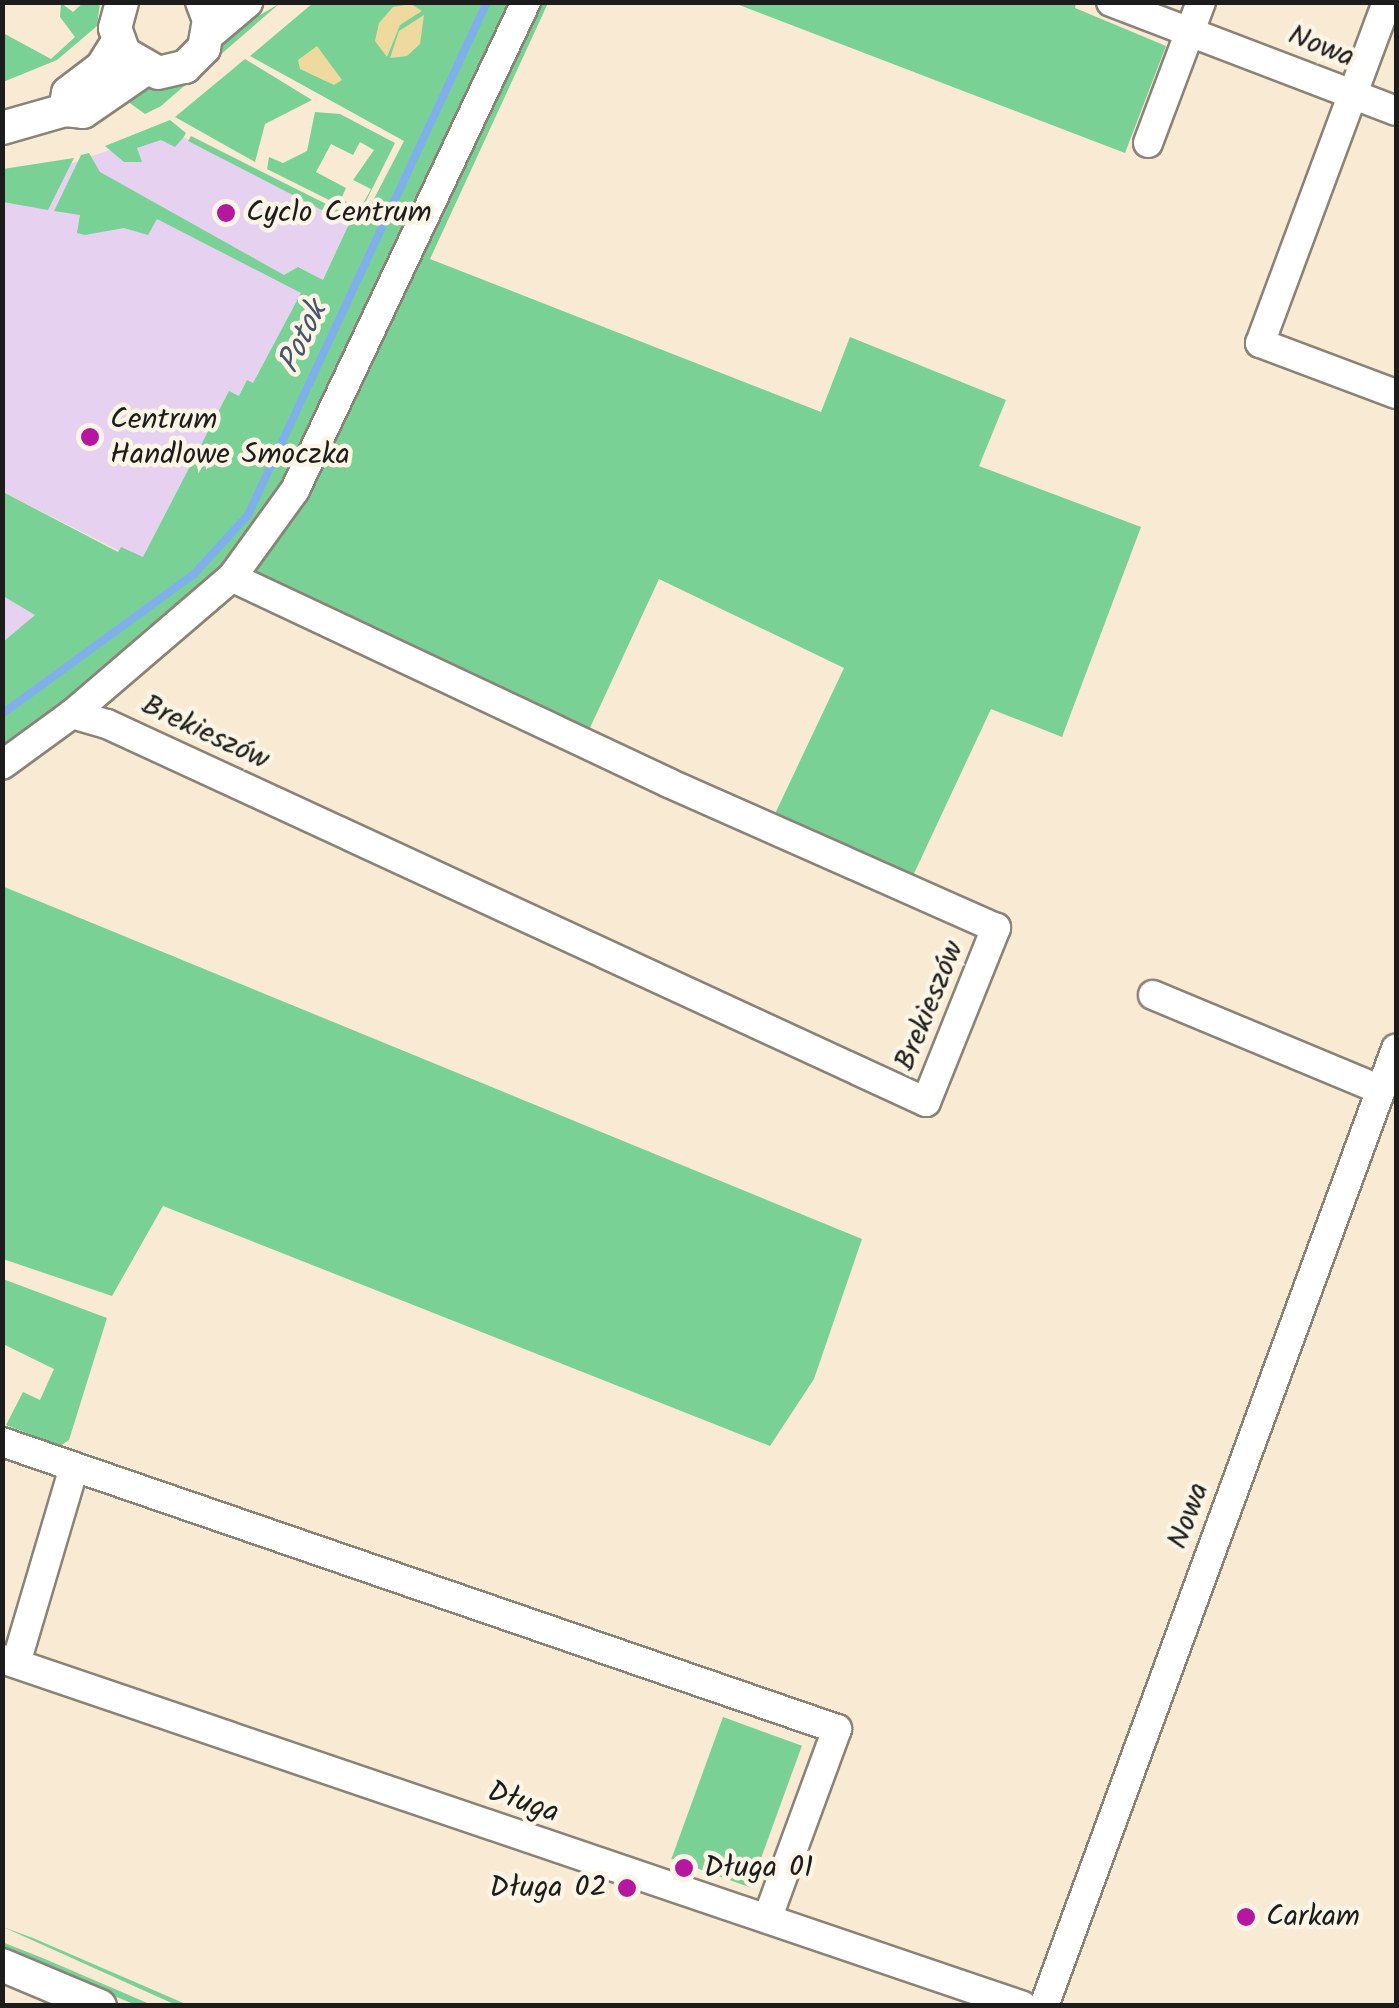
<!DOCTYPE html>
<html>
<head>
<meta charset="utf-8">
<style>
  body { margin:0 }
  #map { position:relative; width:1399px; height:2008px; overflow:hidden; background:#f8ead3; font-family:Kalam,sans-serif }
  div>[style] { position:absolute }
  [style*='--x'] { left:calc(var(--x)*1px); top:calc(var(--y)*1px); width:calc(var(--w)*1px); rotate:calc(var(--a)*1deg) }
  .built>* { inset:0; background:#e6d2f0 }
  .green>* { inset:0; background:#79d195; transform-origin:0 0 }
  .sand>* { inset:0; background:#eeda9e }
  .stream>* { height:8px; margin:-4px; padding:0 4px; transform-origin:4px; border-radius:4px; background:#80b0eb }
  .roads { filter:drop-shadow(2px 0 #8a8378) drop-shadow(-2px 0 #8a8378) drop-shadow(0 2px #8a8378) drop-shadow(0 -2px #8a8378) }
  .minor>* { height:28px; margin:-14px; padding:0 14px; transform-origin:14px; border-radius:14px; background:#fff }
  .tertiary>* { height:32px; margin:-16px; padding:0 16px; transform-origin:16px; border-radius:16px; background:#fff }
  .dots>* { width:28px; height:28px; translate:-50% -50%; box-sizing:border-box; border:5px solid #fcf5e5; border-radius:50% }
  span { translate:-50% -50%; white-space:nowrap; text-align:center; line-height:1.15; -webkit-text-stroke:9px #fcf5e5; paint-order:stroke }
  .street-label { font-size:30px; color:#1c1c1c }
  .poi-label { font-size:30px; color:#1c1c1c }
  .left { translate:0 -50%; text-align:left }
  .right { translate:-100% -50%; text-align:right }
  .water-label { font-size:32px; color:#44576f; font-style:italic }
  .frame { position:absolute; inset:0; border:5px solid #1c1c1c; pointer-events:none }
</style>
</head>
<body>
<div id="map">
  <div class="built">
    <div style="clip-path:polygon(168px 129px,350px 224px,317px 294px,145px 564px,3px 492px,2px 172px,62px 167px)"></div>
    <div style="clip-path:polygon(3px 596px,36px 615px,3px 642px)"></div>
  </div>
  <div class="green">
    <div style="clip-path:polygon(61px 3px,73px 12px,83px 3px,100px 3px,97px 26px,57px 60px,3px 82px,3px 33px,51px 59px,75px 37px,60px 17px)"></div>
    <div style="clip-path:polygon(313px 3px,548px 3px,430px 259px,821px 412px,850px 337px,1006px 400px,979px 466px,1141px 527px,1062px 737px,991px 709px,910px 882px,773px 818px,844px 668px,659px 579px,589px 730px,257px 583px,219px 596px,92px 696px,3px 780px,3px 642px,35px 615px,3px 596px,3px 492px,118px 552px,121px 547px,143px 557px,229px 391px,239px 396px,247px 380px,253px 383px,301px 293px,157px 219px,148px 235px,124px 228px,85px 235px,77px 233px,80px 215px,54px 211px,81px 155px,89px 153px,100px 172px,284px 275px,298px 267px,323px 280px,349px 224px,188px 141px,191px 136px,362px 222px,404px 141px,250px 56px)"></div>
    <div style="clip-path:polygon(734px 3px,1076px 3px,1075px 8px,1166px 46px,1125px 153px)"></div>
    <div style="clip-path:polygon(279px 4px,161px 106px,145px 114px,120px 96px)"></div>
    <div style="clip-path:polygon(245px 59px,312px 100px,265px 124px,255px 162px,175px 117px)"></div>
    <div style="clip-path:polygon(evenodd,315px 112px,340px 114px,395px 143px,359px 215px,267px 169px,269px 157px,283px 163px,307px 151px,315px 112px,360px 142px,374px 150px,353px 180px,371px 189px,360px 209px,341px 199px,346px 188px,316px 172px,331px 144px,353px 155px,360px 142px)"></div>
    <div style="clip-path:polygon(170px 120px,186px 133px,183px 138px,175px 147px,161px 140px,137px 148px,142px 162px,124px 162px,105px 146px)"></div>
    <div style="clip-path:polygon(74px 158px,48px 210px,3px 202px,3px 169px)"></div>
    <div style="clip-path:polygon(2px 886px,862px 1239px,814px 1379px,770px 1446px,163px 1206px,112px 1296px,3px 1259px)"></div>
    <div style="clip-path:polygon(3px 1279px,107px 1318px,69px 1440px,60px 1446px,6px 1425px,23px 1392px,40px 1400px,54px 1369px,3px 1344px)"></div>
    <div style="left:723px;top:1717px;width:84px;height:151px;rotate:20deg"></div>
    <div style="clip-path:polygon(3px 1927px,33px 1938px,188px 2005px,176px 2005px)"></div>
    <div style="clip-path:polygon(2px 1942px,45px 1959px,152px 2005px,136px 2005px,3px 1950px)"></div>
  </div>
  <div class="sand">
    <div style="clip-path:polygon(411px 4px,422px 11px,400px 25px,387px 57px,375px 41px,379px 23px,393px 7px)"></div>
    <div style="clip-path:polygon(424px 15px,420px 44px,407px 56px,390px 58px,399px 31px)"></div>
    <div style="clip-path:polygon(317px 46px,342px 80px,334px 85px,300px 69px,298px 60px)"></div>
  </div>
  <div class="stream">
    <div style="--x:2;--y:714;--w:238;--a:-36.1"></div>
    <div style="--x:194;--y:574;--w:80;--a:-47.5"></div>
    <div style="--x:248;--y:515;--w:566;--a:-65.02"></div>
  </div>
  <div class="roads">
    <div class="minor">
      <div style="--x:1111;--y:2;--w:305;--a:20.9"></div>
      <div style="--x:1387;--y:2;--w:364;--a:110.4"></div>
      <div style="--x:1260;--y:343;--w:145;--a:20.6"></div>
      <div style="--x:1148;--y:143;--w:151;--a:-69.4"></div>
      <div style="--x:232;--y:577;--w:107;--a:-54.1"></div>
      <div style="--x:295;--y:490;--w:540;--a:-64.67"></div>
      <div style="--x:2;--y:765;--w:87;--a:-36.1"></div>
      <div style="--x:72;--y:714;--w:36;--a:16"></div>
      <div style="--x:107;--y:724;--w:902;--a:24.78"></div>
      <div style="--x:926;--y:1102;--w:188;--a:-68.1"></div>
      <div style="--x:996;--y:928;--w:358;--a:-156.1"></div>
      <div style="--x:669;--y:783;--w:483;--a:-154.8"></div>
      <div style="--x:232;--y:577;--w:211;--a:139.4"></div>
      <div style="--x:1153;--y:995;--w:247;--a:22.6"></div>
      <div style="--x:2;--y:1442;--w:883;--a:18.97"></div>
      <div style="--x:837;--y:1729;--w:202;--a:110.2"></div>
      <div style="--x:2;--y:1659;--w:1078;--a:18.77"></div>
      <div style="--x:16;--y:1663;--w:204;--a:-73.5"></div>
      <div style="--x:1044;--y:2006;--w:1020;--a:-69.81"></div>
    </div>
    <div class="tertiary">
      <div style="--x:122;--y:2;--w:27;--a:105"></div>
      <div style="--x:115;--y:28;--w:27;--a:70"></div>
      <div style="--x:124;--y:53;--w:39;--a:30"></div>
      <div style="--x:158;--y:73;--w:28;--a:-13"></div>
      <div style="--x:185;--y:67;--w:27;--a:-45"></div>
      <div style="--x:204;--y:48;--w:28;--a:-80"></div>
      <div style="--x:209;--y:20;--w:19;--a:-111"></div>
      <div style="--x:208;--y:34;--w:50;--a:-40.1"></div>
      <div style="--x:65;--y:110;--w:17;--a:-80"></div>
      <div style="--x:68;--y:93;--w:43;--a:-37.4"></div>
      <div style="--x:102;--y:67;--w:31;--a:-58"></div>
      <div style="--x:2;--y:128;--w:66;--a:-15.9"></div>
      <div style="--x:65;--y:110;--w:18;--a:6"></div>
      <div style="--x:83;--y:112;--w:74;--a:-34.5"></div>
      <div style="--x:2;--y:1965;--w:106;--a:22.7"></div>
    </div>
  </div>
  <div class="dots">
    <div style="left:226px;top:213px;background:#b5179e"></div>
    <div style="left:90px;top:437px;background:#b5179e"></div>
    <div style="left:684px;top:1868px;background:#b5179e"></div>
    <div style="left:627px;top:1888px;background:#b5179e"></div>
    <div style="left:1246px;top:1917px;background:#b5179e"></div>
  </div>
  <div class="street-label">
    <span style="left:1321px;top:47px;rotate:21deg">Nowa</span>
    <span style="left:205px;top:733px;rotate:25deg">Brekieszów</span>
    <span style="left:930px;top:1006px;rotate:-68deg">Brekieszów</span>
    <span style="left:1189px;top:1516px;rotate:-70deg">Nowa</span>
    <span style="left:523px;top:1803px;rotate:19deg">Długa</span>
  </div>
  <div class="poi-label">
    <span class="left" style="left:246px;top:213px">Cyclo Centrum</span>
    <span class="left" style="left:110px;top:437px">Centrum<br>Handlowe Smoczka</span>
    <span class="left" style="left:704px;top:1868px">Długa 01</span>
    <span class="right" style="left:607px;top:1888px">Długa 02</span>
    <span class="left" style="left:1266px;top:1917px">Carkam</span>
  </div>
  <div class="water-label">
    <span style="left:304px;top:338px;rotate:-65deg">Potok</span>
  </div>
  <div class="frame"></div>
</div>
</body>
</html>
